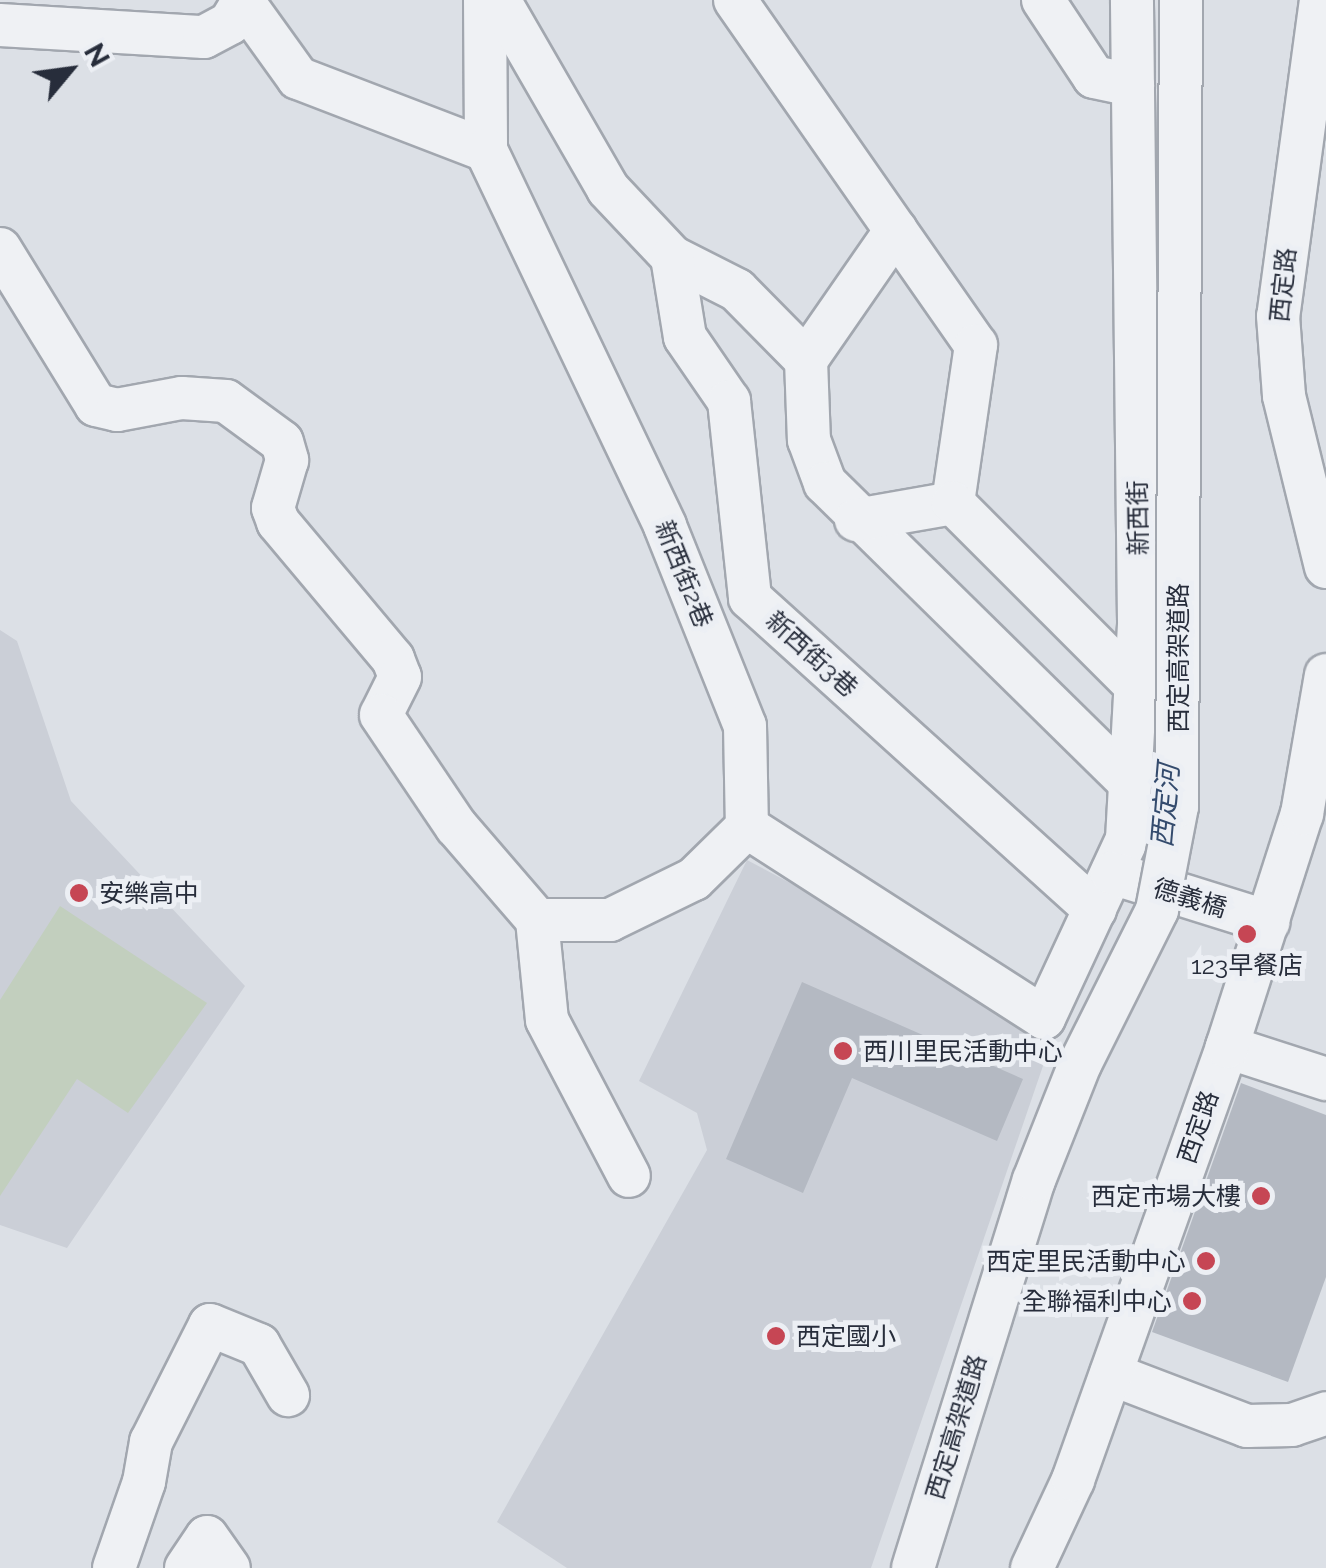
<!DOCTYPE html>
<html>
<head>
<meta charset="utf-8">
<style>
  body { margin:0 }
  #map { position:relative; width:1326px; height:1568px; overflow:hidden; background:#dce0e6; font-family:Raleway,"Noto Sans TC",sans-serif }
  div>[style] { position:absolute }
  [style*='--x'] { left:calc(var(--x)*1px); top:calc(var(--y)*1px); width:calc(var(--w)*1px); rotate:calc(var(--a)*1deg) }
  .built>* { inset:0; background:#cbcfd7 }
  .green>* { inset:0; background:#c2cfbe }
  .building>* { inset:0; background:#b4b9c2 }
  .roads { filter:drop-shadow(2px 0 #a2a7af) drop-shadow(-2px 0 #a2a7af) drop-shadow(0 2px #a2a7af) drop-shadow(0 -2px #a2a7af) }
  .minor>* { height:42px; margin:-21px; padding:0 21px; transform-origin:21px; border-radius:21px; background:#eff1f4 }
  .bridges { filter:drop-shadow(2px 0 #a2a7af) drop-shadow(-2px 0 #a2a7af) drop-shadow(0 2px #a2a7af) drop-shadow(0 -2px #a2a7af) }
  .minor-bridge>* { height:42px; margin:-21px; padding:0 21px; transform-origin:21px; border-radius:21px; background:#eff1f4 }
  .dots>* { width:28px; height:28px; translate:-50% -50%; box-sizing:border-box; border:5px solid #eceff4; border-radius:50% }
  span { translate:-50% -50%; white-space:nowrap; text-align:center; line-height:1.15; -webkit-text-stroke:10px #eceff4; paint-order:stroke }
  .street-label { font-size:25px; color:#272d3b }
  .poi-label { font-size:25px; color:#272d3b }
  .left { translate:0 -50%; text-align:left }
  .right { translate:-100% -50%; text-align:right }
  .water-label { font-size:28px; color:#344b6d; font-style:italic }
  .north { position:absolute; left:20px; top:20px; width:100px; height:100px; -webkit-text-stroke:8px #eceff4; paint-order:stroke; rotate:61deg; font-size:28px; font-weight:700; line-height:40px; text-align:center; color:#272d3b }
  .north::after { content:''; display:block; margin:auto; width:35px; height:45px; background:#272d3b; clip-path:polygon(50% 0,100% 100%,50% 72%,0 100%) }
</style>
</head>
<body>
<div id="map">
  <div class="built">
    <div style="clip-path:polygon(0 630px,17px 641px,71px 801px,245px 986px,67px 1248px,0 1225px)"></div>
    <div style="clip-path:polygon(747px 860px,1057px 1025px,871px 1568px,567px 1568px,497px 1522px,707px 1150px,697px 1113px,639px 1081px)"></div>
  </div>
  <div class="green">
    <div style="clip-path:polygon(60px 906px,207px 1003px,128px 1113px,77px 1079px,0 1196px,0 1000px)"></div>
  </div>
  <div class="building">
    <div style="clip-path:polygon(802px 982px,1023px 1079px,997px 1141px,852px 1078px,803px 1193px,726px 1159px)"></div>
    <div style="clip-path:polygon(1241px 1083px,1326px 1115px,1326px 1277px,1288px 1382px,1152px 1332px)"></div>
  </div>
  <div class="roads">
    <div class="minor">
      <div style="--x:242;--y:0;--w:96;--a:54.3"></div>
      <div style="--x:298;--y:78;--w:201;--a:21"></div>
      <div style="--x:485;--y:0;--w:150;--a:89.6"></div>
      <div style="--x:486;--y:150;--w:416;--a:64.5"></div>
      <div style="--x:665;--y:526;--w:215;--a:68.2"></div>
      <div style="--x:745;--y:726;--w:101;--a:88.9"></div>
      <div style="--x:499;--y:0;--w:218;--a:60"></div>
      <div style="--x:608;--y:189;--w:93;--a:46.7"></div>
      <div style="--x:672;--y:257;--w:73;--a:26.9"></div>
      <div style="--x:737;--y:290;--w:98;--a:45.4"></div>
      <div style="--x:806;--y:360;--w:80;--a:87.9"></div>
      <div style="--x:809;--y:440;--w:46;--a:69.6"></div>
      <div style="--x:825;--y:483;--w:428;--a:44.5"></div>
      <div style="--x:735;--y:0;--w:421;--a:55.1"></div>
      <div style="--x:976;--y:345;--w:160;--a:98.3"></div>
      <div style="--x:1043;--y:0;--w:92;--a:56.5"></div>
      <div style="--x:1094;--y:77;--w:40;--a:12"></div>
      <div style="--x:1321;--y:0;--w:319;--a:97.7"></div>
      <div style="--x:1278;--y:316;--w:80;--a:85.7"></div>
      <div style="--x:1284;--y:396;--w:176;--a:76.2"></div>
      <div style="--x:0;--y:25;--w:204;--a:3.4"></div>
      <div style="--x:204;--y:37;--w:30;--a:-28"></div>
      <div style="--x:230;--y:23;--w:23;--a:-59"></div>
      <div style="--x:0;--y:249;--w:183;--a:58.4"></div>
      <div style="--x:96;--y:405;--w:22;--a:13"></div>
      <div style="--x:117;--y:410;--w:66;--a:-10.5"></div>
      <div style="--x:182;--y:398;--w:44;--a:3.9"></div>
      <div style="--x:226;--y:401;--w:69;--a:36.2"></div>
      <div style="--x:282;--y:442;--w:19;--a:74"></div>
      <div style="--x:287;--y:460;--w:50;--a:106.3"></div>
      <div style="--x:273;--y:508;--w:15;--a:70"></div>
      <div style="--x:278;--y:522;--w:179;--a:50"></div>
      <div style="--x:393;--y:659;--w:19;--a:69"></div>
      <div style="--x:400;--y:677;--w:42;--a:116.6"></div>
      <div style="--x:381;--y:715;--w:134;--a:56"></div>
      <div style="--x:456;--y:826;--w:124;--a:49.2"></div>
      <div style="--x:537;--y:920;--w:73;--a:0"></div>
      <div style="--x:610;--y:920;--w:93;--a:-26"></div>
      <div style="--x:694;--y:879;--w:74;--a:-44.5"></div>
      <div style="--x:672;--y:257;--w:81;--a:80.8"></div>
      <div style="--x:685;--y:337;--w:78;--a:55.5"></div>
      <div style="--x:729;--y:401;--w:198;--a:83.9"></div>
      <div style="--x:750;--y:598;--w:465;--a:42.1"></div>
      <div style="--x:806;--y:360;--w:158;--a:-55.3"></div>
      <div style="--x:856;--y:520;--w:98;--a:-9.9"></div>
      <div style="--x:953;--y:503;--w:259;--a:45"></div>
      <div style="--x:747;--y:827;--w:353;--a:32.7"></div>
      <div style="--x:1044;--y:1018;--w:197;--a:-65.1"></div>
      <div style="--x:1127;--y:839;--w:218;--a:-86.8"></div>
      <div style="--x:1139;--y:621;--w:621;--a:-90.65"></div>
      <div style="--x:1112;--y:873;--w:164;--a:17.4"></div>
      <div style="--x:537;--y:920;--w:100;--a:84.3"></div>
      <div style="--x:547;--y:1020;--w:176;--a:62.3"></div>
      <div style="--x:1227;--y:1047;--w:104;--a:17.9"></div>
      <div style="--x:1111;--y:1374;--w:146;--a:20.9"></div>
      <div style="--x:1247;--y:1426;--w:45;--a:-1.3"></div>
      <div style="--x:1292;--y:1425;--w:36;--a:-19"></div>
      <div style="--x:114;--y:1568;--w:91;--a:-70.8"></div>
      <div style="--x:144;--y:1482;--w:41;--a:-80.1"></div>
      <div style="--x:151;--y:1442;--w:131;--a:-63.2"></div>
      <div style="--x:210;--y:1325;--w:53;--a:22.2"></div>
      <div style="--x:259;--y:1345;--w:58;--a:59.9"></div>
      <div style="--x:186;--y:1568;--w:37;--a:-56"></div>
      <div style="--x:207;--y:1537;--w:38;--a:55"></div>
      <div style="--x:1032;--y:1568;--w:97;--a:-65"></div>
      <div style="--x:1073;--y:1480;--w:460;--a:-70.4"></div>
      <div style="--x:1227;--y:1047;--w:245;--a:-72.2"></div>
      <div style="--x:1302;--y:814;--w:141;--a:-80.2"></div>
    </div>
  </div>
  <div class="bridges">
    <div class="minor-bridge">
      <div style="--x:913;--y:1568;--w:406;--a:-72.7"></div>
      <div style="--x:1034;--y:1180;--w:125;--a:-68.4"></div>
      <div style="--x:1080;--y:1064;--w:172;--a:-63.4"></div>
      <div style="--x:1157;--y:910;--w:106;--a:-79.1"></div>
      <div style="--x:1177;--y:806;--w:806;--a:-89.72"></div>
    </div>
  </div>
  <div class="dots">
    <div style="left:79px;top:893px;background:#c64654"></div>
    <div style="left:1247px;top:934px;background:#c64654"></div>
    <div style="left:843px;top:1051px;background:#c64654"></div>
    <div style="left:1261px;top:1196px;background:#c64654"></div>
    <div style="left:1206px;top:1261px;background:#c64654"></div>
    <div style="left:1192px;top:1301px;background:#c64654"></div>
    <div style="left:776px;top:1336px;background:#c64654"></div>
  </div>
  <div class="street-label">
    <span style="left:1283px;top:285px;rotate:-84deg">西定路</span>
    <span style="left:1138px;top:518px;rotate:-91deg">新西街</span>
    <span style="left:684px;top:574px;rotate:68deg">新西街2巷</span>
    <span style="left:812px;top:654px;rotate:42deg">新西街3巷</span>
    <span style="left:1178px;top:658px;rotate:-90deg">西定高架道路</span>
    <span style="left:1190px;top:898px;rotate:17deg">德義橋</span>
    <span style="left:1198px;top:1127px;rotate:-71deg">西定路</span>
    <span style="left:956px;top:1427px;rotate:-73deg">西定高架道路</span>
  </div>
  <div class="poi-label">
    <span class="left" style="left:99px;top:893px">安樂高中</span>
    <span style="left:1247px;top:965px">123早餐店</span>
    <span class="left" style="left:863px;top:1051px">西川里民活動中心</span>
    <span class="right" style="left:1241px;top:1196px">西定市場大樓</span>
    <span class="right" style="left:1186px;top:1261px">西定里民活動中心</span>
    <span class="right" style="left:1172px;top:1301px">全聯福利中心</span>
    <span class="left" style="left:796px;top:1336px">西定國小</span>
  </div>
  <div class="water-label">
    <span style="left:1166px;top:806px;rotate:-85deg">西定河</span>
  </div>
  <div class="north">N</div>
</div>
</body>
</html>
